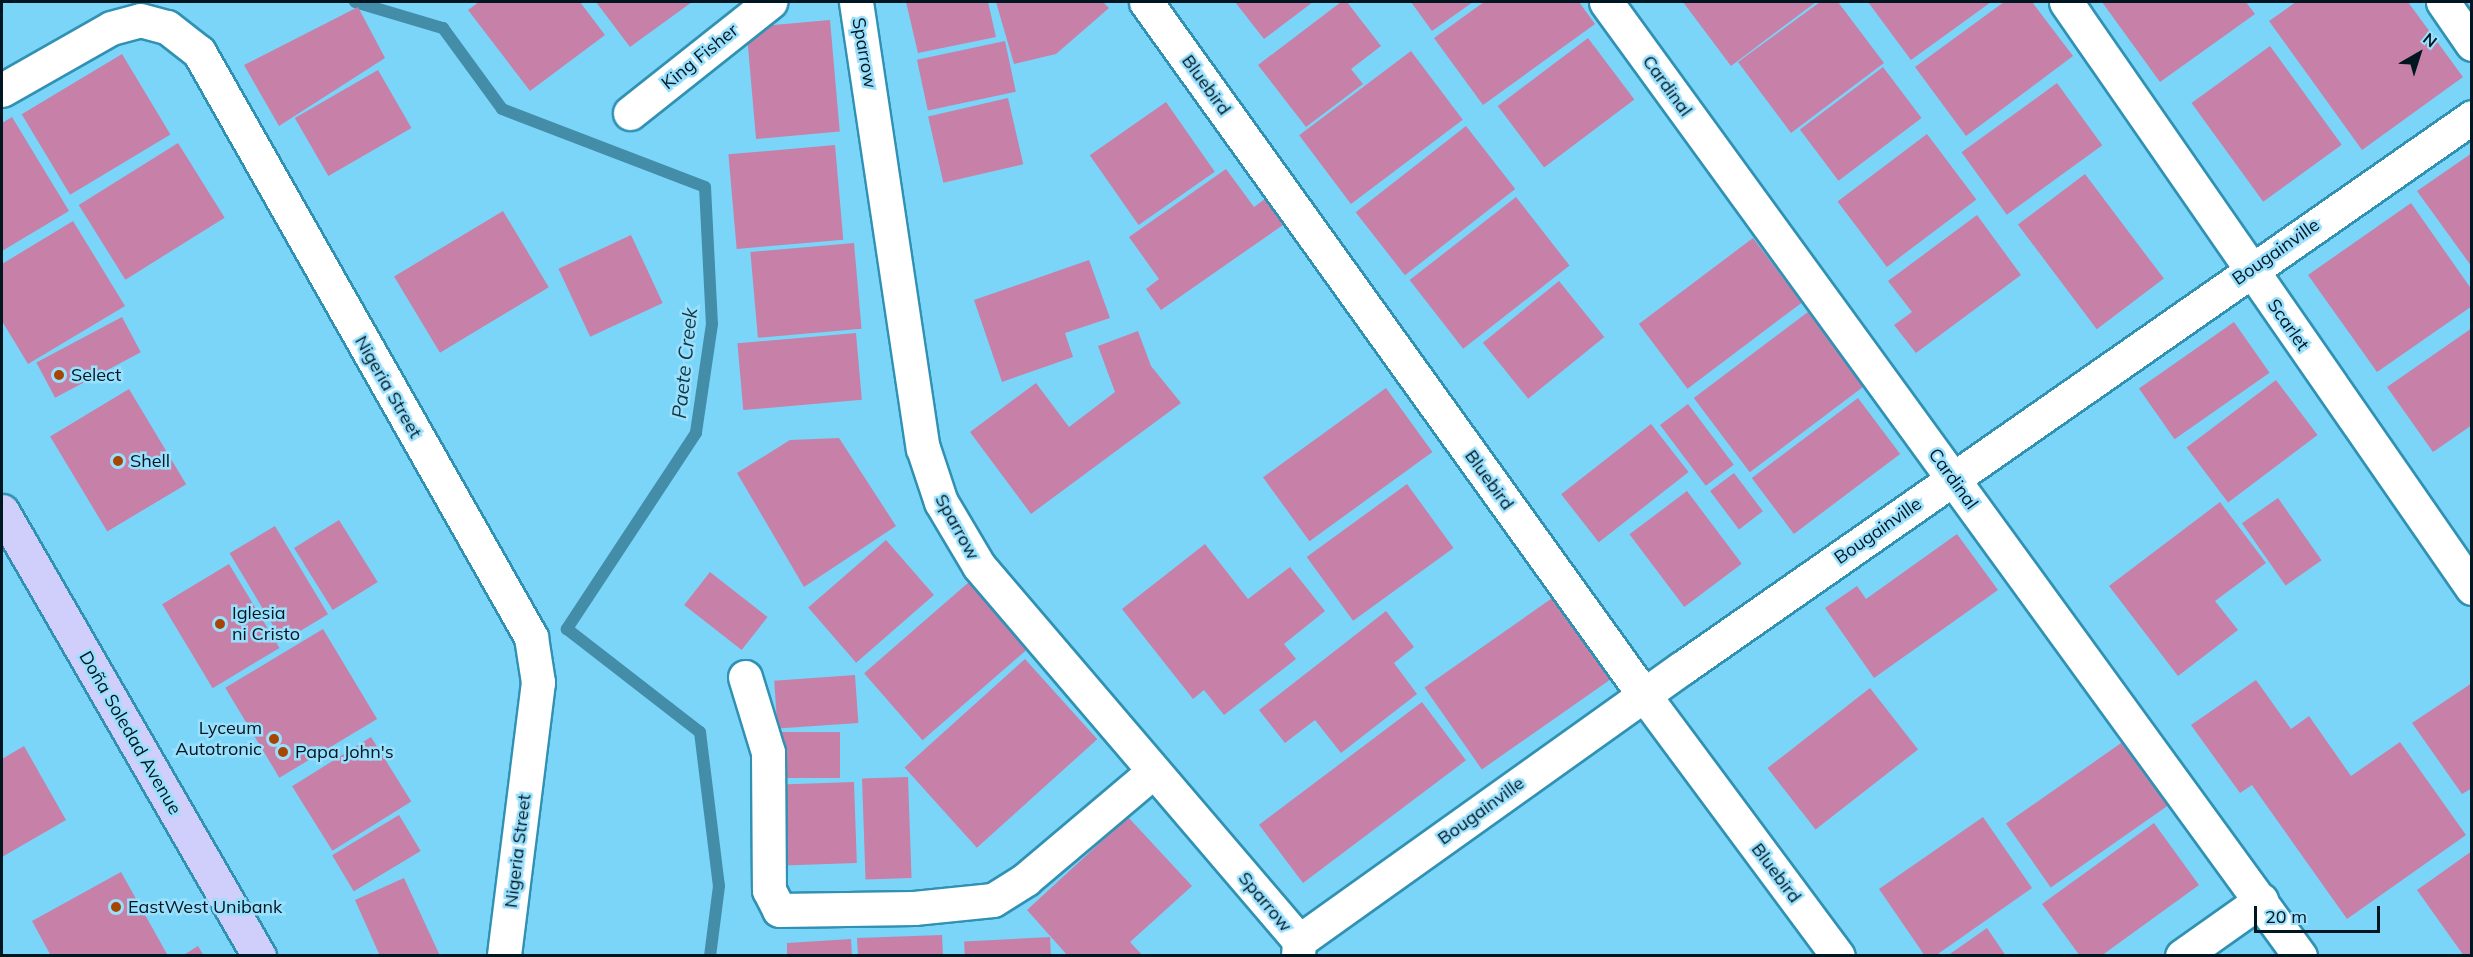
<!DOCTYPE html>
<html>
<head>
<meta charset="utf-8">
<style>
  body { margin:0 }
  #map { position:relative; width:2473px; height:957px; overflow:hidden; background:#7ad5f9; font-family:Mulish,sans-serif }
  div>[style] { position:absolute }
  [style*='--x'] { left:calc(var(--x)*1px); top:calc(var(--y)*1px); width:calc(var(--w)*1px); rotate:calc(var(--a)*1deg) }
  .stream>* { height:12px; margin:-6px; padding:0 6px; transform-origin:6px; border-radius:6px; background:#448da9 }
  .building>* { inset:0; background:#c780a8; transform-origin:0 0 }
  .roads { filter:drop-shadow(2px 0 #3191b3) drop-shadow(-2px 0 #3191b3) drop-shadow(0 2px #3191b3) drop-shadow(0 -2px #3191b3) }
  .minor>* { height:33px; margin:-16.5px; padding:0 16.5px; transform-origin:16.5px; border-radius:16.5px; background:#fff }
  .major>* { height:33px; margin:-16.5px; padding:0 16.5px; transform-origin:16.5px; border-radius:16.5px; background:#d0cefa }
  .dots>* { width:16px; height:16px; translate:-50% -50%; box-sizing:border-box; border:3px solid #9ae0fd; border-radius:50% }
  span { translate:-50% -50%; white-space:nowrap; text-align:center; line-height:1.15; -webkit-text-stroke:5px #9ae0fd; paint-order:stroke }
  .street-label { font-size:18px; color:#001620 }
  .poi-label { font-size:18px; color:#001620 }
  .left { translate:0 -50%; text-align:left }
  .right { translate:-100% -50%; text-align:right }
  .water-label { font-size:20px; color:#133542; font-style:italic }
  .frame { position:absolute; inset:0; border:3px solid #001620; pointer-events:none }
  .north { position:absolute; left:2389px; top:24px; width:60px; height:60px; -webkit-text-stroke:4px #9ae0fd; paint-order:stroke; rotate:39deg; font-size:16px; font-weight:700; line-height:24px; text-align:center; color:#001620 }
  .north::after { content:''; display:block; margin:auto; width:21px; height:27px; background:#001620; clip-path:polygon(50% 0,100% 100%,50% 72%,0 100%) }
  .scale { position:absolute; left:2254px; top:906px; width:126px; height:27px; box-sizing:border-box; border:3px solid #001620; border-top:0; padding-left:8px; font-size:18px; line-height:21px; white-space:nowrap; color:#001620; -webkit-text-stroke:4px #9ae0fd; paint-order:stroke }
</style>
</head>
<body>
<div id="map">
  <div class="stream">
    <div style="--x:355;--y:2;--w:92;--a:16.5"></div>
    <div style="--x:443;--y:28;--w:100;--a:53.9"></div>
    <div style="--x:502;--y:109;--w:217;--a:21"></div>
    <div style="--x:705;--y:187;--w:137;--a:87.1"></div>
    <div style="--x:712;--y:324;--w:110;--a:98.4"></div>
    <div style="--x:696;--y:433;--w:235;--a:123.4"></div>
    <div style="--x:567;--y:629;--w:168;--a:37.8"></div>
    <div style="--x:700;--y:732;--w:155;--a:83"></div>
    <div style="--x:719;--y:886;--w:71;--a:97.3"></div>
  </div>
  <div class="building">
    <div style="clip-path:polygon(479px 2px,580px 2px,605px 35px,530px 91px,468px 10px)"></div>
    <div style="clip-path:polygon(596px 2px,692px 2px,630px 47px)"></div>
    <div style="clip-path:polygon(906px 2px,988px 2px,996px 37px,918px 53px)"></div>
    <div style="clip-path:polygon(996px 2px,1103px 2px,1109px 8px,1056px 54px,1014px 64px)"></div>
    <div style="clip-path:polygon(1235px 2px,1313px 2px,1264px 39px)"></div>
    <div style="clip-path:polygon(1341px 2px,1347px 2px,1381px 46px,1351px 69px,1363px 84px,1306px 127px,1258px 65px)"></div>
    <div style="clip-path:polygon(1411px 2px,1473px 2px,1432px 31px)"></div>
    <div style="clip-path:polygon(1484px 2px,1579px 2px,1595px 24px,1483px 105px,1434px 38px)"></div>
    <div style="clip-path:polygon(1683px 2px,1816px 2px,1731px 66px)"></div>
    <div style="clip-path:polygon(1820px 2px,1838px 2px,1884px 63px,1791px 133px,1738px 62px)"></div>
    <div style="clip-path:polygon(1868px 2px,1991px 2px,1911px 60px)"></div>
    <div style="clip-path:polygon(2004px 2px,2032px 2px,2073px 56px,1966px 136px,1915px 67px)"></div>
    <div style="clip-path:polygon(2102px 2px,2246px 2px,2255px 14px,2160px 82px)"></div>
    <div style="clip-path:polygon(2296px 2px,2408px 2px,2463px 77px,2362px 150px,2269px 21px)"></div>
    <div style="clip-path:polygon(358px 7px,385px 58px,279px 126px,244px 65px)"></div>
    <div style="left:830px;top:20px;width:112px;height:84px;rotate:85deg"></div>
    <div style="left:1588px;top:38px;width:77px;height:113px;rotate:53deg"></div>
    <div style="left:1005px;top:41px;width:52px;height:90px;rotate:78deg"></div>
    <div style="left:2270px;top:46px;width:122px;height:97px;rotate:54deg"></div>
    <div style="left:1411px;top:51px;width:86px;height:140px;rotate:53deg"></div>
    <div style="left:122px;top:54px;width:94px;height:117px;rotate:59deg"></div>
    <div style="left:1883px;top:67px;width:64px;height:104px;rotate:53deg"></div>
    <div style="left:378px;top:70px;width:67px;height:96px;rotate:60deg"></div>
    <div style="left:2057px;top:83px;width:77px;height:118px;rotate:54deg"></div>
    <div style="left:1008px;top:98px;width:68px;height:82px;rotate:77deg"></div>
    <div style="left:1166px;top:102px;width:85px;height:93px;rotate:55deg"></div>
    <div style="clip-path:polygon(12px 117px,69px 211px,2px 251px,2px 123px)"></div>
    <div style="left:1466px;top:126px;width:80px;height:140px;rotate:52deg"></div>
    <div style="left:1927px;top:134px;width:82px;height:112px;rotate:53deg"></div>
    <div style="left:178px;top:143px;width:88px;height:117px;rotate:58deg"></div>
    <div style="left:835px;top:145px;width:95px;height:107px;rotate:85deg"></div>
    <div style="clip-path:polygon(2472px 153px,2472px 267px,2417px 191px)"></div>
    <div style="clip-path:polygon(1226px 169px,1254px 207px,1265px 199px,1283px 225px,1161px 310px,1146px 289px,1159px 279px,1129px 237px)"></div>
    <div style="left:2085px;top:174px;width:131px;height:84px;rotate:53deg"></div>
    <div style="left:1516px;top:197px;width:87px;height:135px;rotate:52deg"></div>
    <div style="clip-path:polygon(2411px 203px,2472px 290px,2472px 306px,2377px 372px,2308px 275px)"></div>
    <div style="left:503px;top:211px;width:89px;height:127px;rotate:59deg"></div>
    <div style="clip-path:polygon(1977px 215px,2021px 275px,1916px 353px,1894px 325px,1912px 312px,1888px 281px)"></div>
    <div style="clip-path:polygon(73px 221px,125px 306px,28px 364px,2px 321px,2px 264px)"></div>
    <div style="left:631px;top:235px;width:75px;height:80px;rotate:65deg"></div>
    <div style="left:1753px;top:238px;width:81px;height:143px;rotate:53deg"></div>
    <div style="left:854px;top:243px;width:86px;height:104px;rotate:85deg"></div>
    <div style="clip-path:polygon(1089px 260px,1110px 318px,1065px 333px,1073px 357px,1002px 382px,974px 300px)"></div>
    <div style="left:1559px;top:281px;width:72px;height:98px;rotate:51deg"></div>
    <div style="left:1808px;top:312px;width:93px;height:143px;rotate:53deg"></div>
    <div style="left:122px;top:317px;width:40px;height:97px;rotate:62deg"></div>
    <div style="left:2234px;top:322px;width:62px;height:116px;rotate:55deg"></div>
    <div style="clip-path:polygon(2472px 328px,2472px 425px,2433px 452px,2387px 387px)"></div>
    <div style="clip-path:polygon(1138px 331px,1151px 366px,1181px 403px,1031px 514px,970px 432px,1036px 383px,1069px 427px,1115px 392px,1098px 346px)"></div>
    <div style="left:856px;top:333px;width:67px;height:119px;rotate:85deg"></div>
    <div style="left:2276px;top:380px;width:69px;height:112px;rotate:53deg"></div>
    <div style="left:1386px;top:388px;width:79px;height:152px;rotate:54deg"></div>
    <div style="left:129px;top:389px;width:111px;height:92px;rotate:59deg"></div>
    <div style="left:1858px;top:398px;width:70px;height:133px;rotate:53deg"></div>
    <div style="left:1688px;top:404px;width:76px;height:35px;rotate:53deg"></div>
    <div style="left:1651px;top:424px;width:61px;height:114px;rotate:52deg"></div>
    <div style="clip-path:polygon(839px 438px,896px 526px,804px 587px,737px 473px,790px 440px)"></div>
    <div style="left:1734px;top:473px;width:48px;height:30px;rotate:53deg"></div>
    <div style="left:1407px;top:484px;width:79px;height:124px;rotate:54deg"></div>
    <div style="left:1687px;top:491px;width:91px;height:72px;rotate:53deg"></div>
    <div style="left:2278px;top:498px;width:76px;height:44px;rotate:55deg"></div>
    <div style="clip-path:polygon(2220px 502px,2266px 563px,2215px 601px,2238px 630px,2178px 676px,2109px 586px)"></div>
    <div style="left:339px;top:520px;width:73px;height:53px;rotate:58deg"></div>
    <div style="left:275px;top:526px;width:103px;height:53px;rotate:59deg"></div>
    <div style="clip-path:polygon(1957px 534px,1998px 590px,1874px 678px,1825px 608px,1857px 586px,1866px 599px)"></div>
    <div style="left:886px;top:540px;width:73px;height:103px;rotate:49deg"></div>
    <div style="clip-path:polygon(1205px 544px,1248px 599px,1290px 567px,1325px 611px,1284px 644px,1296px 659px,1224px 715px,1204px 690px,1193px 699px,1122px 609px)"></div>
    <div style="left:229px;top:564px;width:98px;height:78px;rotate:59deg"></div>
    <div style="left:710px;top:572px;width:73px;height:42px;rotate:38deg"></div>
    <div style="left:969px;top:582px;width:89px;height:139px;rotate:49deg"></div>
    <div style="left:1558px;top:594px;width:100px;height:163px;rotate:55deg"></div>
    <div style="clip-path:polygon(1386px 611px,1414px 647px,1394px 663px,1417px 694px,1341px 753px,1315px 720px,1285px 743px,1259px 710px)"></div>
    <div style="left:323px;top:629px;width:105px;height:114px;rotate:59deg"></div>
    <div style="left:1025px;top:659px;width:108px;height:162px;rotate:48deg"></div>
    <div style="left:855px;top:675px;width:48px;height:81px;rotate:86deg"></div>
    <div style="clip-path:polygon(2256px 680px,2291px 729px,2309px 716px,2351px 776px,2400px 742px,2466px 835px,2347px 919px,2252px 785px,2240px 793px,2191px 725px)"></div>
    <div style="clip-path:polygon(2472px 683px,2472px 788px,2462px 794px,2412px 723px)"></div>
    <div style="left:1870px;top:688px;width:78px;height:130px;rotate:52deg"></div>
    <div style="left:1422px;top:702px;width:73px;height:204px;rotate:53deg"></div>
    <div style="left:776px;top:732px;width:64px;height:46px"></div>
    <div style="left:371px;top:737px;width:76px;height:93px;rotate:58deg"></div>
    <div style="left:2124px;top:741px;width:78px;height:144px;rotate:55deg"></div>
    <div style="clip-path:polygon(24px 746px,66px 820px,2px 857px,2px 759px)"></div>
    <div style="left:908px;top:777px;width:101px;height:46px;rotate:88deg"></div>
    <div style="left:854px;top:782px;width:81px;height:73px;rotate:88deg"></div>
    <div style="left:399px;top:815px;width:42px;height:78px;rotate:59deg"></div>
    <div style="clip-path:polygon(1128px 817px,1192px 886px,1130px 942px,1143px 956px,1068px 956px,1027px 910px)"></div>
    <div style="clip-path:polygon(1983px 817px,2032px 888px,1935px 956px,1925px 956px,1879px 889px)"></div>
    <div style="clip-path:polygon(2154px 823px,2199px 885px,2101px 956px,2080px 956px,2042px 904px)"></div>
    <div style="clip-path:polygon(2472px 851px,2472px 955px,2464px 956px,2417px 890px)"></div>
    <div style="clip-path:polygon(121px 872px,167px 954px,51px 956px,32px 921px)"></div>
    <div style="clip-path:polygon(404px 878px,440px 956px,380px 956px,355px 900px)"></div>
    <div style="clip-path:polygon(1987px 928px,2006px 956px,1947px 956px)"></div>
    <div style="clip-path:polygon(942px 935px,943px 956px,858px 956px,857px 938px)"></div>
    <div style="left:1050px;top:937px;width:19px;height:86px;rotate:87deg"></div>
    <div style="clip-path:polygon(851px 939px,852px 956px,787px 956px,787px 943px)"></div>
    <div style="clip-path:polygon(198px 946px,204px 956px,182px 956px)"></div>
  </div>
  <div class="roads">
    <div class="minor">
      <div style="--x:856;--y:2;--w:451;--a:81.5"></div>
      <div style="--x:923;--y:448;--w:57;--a:71.6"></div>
      <div style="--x:941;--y:502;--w:74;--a:59.3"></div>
      <div style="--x:979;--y:566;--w:493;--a:49.5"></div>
      <div style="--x:1146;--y:2;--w:853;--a:54.3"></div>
      <div style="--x:1644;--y:695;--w:325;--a:53.4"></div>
      <div style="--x:1606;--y:2;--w:1180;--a:53.97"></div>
      <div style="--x:2066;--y:2;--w:713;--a:55.28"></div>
      <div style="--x:2443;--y:2;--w:51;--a:55.4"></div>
      <div style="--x:2;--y:90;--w:125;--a:-29.6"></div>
      <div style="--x:111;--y:28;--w:30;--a:-15"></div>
      <div style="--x:140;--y:20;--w:28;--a:15"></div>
      <div style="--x:167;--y:27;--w:41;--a:38"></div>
      <div style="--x:199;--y:52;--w:673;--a:60.42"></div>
      <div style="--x:531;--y:637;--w:46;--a:81.2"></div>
      <div style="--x:538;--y:682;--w:276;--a:97.1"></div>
      <div style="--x:630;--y:113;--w:179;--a:-38.4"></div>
      <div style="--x:745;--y:677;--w:78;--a:73"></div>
      <div style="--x:768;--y:752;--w:138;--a:89.6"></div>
      <div style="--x:769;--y:890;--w:22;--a:63"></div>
      <div style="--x:779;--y:910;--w:135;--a:-0.8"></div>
      <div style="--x:914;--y:908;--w:79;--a:-5.8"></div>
      <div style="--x:993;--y:900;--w:39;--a:-32"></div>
      <div style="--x:1026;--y:879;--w:167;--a:-40.2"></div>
      <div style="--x:1298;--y:956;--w:15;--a:-86"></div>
      <div style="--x:1299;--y:941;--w:470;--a:-35.5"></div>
      <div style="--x:1682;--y:668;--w:963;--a:-34.89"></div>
      <div style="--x:2182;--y:956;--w:97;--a:-35.3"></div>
    </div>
    <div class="major">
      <div style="--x:2;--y:511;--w:514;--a:59.99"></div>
    </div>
  </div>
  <div class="dots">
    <div style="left:59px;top:375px;background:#a74604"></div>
    <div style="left:118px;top:461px;background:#a74604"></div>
    <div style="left:220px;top:624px;background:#a74604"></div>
    <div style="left:274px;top:739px;background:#a74604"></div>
    <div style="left:283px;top:752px;background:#a74604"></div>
    <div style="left:116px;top:907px;background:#a74604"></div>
  </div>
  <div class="street-label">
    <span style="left:864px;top:53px;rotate:80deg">Sparrow</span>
    <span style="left:700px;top:57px;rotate:-39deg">King Fisher</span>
    <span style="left:1206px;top:85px;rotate:54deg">Bluebird</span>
    <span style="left:1667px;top:86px;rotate:54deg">Cardinal</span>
    <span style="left:2276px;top:252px;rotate:-35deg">Bougainville</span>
    <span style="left:2288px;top:325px;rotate:55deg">Scarlet</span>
    <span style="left:388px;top:387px;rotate:60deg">Nigeria Street</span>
    <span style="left:1953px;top:479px;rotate:54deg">Cardinal</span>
    <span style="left:1489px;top:480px;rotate:54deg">Bluebird</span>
    <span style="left:957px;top:527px;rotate:61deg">Sparrow</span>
    <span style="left:1878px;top:531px;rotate:-35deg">Bougainville</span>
    <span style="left:130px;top:733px;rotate:60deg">Doña Soledad Avenue</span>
    <span style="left:1481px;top:811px;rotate:-36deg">Bougainville</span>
    <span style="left:518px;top:851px;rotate:-83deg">Nigeria Street</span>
    <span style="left:1776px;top:873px;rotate:53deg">Bluebird</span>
    <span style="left:1265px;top:902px;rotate:50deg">Sparrow</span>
  </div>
  <div class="poi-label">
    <span class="left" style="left:71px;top:375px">Select</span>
    <span class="left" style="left:130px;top:461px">Shell</span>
    <span class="left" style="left:232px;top:624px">Iglesia<br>ni Cristo</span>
    <span class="right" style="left:262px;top:739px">Lyceum<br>Autotronic</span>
    <span class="left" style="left:295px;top:752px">Papa John's</span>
    <span class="left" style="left:128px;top:907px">EastWest Unibank</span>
  </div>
  <div class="water-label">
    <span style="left:684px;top:363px;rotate:-84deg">Paete Creek</span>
  </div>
  <div class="frame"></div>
  <div class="north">N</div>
  <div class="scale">20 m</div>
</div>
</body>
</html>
